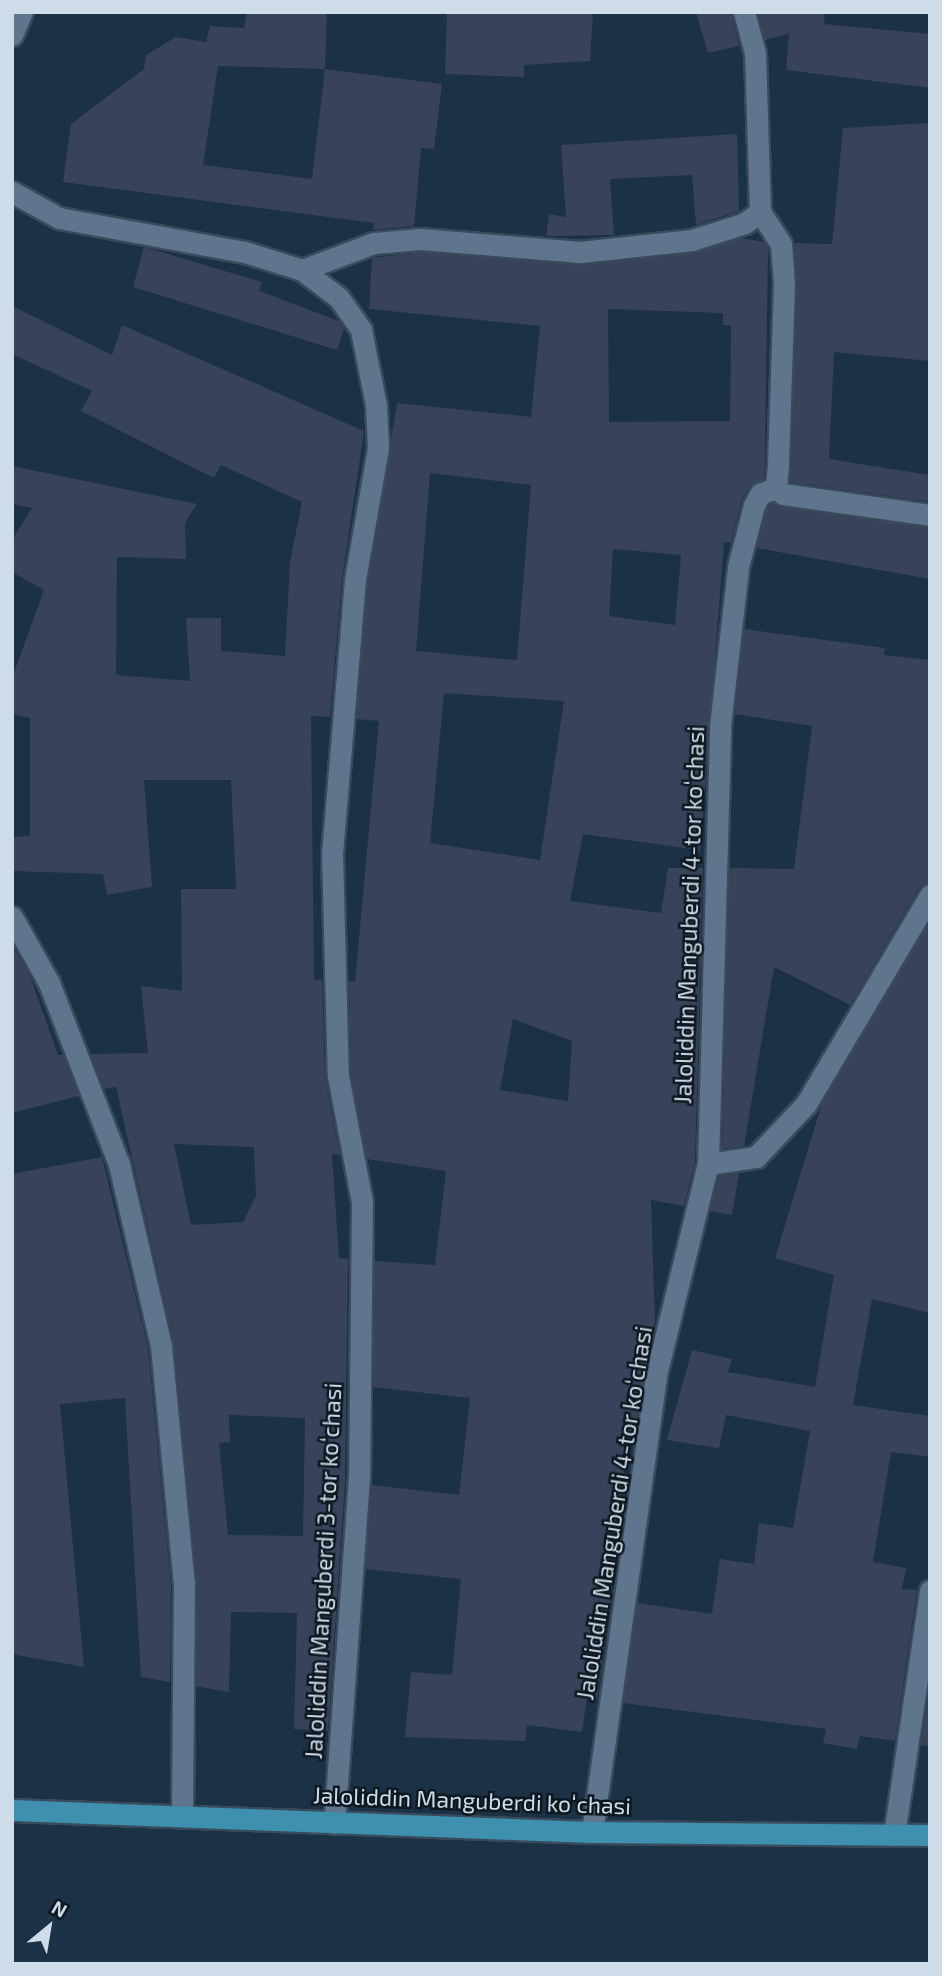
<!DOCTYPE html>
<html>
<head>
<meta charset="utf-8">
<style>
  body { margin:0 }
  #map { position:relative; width:942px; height:1976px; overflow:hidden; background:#1b3145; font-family:"Exo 2",sans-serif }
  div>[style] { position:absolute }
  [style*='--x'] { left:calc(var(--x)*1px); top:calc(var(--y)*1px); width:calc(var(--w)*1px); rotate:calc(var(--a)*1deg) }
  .building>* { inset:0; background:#39425b }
  .roads { filter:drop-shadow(2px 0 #394b5b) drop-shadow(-2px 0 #394b5b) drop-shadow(0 2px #394b5b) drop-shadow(0 -2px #394b5b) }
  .minor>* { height:21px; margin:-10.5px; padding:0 10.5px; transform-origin:10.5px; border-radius:10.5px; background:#5e758d }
  .major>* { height:21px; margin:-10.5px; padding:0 10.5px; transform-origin:10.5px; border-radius:10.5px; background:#3f8faf }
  span { translate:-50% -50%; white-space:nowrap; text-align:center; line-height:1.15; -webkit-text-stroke:5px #0e1821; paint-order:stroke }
  .street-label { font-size:23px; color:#cedbe8 }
  .frame { position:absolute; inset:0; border:14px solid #cedbe8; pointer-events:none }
  .north { position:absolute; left:14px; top:1892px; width:70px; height:70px; -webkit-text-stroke:5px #0e1821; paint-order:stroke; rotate:30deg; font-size:19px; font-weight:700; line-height:28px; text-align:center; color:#cedbe8 }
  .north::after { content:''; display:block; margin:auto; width:24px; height:32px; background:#cedbe8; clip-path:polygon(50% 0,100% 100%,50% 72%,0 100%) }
</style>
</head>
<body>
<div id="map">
  <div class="building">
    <div style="clip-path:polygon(evenodd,247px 12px,327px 12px,325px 69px,442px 84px,434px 149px,421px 148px,414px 226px,373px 230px,374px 223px,63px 182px,71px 124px,144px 69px,146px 55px,176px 37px,206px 42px,210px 26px,244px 28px,247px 12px,218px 66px,325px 69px,312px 179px,203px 165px,218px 66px)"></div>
    <div style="clip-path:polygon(447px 12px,593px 12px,590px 61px,524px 65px,524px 77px,445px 74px)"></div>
    <div style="clip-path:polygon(696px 12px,731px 12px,739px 46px,708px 53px)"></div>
    <div style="clip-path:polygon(758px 12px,825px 12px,824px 24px,930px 34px,930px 88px,786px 70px,789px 34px,765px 40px)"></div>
    <div style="clip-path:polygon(930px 123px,930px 361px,834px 352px,829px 459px,930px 475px,930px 502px,790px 482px,797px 284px,794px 243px,832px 244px,843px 128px)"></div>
    <div style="clip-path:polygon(737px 134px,739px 211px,696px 225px,692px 175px,610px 179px,614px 235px,546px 236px,549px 214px,566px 217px,561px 145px)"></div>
    <div style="clip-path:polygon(evenodd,740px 238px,764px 242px,768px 248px,765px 463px,764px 479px,749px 487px,742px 499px,731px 543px,724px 542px,700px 850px,583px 834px,570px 901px,661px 913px,668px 868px,703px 868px,695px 1162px,684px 1206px,651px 1200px,655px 1322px,634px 1435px,630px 1434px,604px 1598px,611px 1599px,597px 1700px,587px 1698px,582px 1732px,527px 1725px,525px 1741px,405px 1737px,411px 1672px,452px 1675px,461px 1579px,365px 1569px,372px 1485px,459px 1495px,470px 1398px,373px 1387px,374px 1261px,435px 1265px,446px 1171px,367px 1159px,351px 1075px,349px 981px,355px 982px,379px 721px,356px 719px,368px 582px,397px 403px,531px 417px,540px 326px,369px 309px,372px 258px,420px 252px,581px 265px,694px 253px,740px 238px,608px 309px,723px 313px,723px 325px,731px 325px,730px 421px,609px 422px,608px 309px,740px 238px,430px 473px,531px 485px,517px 660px,416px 651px,430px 473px,740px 238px,613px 549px,681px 555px,675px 625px,609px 616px,613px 549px,740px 238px,444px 693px,564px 701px,540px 860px,430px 843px,444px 693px,740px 238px,513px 1019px,572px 1041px,568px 1101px,500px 1090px,513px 1019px)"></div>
    <div style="clip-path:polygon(144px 247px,262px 282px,259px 291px,339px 321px,344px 329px,337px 350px,133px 287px)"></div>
    <div style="clip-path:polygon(evenodd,12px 306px,112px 355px,122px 325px,364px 431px,342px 579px,330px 717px,311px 716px,314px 980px,322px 980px,325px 1077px,340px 1155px,332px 1154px,339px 1258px,348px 1259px,345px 1482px,328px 1730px,294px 1729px,297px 1613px,231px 1612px,229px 1692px,196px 1686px,197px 1582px,174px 1343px,116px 1087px,104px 1089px,91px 1054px,148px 1053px,141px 986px,182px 991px,181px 889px,236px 889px,231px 780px,144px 780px,152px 887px,107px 895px,103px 874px,12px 871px,12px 837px,30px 836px,30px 718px,12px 714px,12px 678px,44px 590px,12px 572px,12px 540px,32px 508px,12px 504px,12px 466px,197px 504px,185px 523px,186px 559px,117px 557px,116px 675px,190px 681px,186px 618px,221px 618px,221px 651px,285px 656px,290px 562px,302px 502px,221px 465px,214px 478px,81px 411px,92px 391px,12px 354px,12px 306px,174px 1144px,254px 1147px,256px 1196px,243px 1222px,191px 1225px,174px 1144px,12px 306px,229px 1415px,305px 1418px,303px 1536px,228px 1535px,219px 1443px,230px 1442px,229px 1415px)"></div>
    <div style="clip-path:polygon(773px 503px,930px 528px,930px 579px,756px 548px,766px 510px)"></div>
    <div style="clip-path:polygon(744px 629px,885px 648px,884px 655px,930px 660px,930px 882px,919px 888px,850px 1005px,774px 967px,744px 1146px,722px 1149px,729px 868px,794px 869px,812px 726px,735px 714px)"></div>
    <div style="clip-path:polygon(930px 921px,930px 1313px,872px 1299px,853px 1405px,930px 1416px,930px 1457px,891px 1452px,873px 1562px,906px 1568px,902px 1589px,917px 1590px,895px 1741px,860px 1736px,857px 1749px,823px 1743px,826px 1729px,623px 1703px,637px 1603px,712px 1614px,720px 1559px,754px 1564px,759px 1523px,793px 1528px,810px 1431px,726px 1415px,719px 1448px,667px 1440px,692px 1350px,732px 1359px,728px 1372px,815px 1387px,834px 1275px,775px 1258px,822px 1103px)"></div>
    <div style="clip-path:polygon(12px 944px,30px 976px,58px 1055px,63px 1055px,79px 1096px,12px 1113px)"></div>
    <div style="clip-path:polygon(102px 1157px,148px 1348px,171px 1584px,170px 1682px,141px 1677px,125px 1398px,60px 1404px,84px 1667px,12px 1654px,12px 1174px)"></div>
    <div style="clip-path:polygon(739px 1173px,732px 1215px,710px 1211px,719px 1176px)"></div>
    <div style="clip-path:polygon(930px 1683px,930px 1746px,921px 1745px)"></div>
  </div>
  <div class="roads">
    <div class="minor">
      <div style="--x:12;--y:35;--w:25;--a:-67"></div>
      <div style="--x:12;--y:192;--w:54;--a:29"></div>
      <div style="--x:59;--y:218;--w:189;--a:10.4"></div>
      <div style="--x:245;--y:252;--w:60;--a:17.5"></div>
      <div style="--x:302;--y:270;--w:46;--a:37.1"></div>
      <div style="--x:339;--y:298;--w:39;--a:55"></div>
      <div style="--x:361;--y:330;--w:76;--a:78.7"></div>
      <div style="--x:376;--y:405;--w:43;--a:87.3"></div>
      <div style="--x:378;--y:448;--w:134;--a:99.9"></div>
      <div style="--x:355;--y:580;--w:274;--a:94.8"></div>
      <div style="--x:332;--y:853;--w:223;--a:88.5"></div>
      <div style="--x:338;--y:1076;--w:128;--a:79.2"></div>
      <div style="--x:362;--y:1202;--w:275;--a:90.6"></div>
      <div style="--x:359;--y:1477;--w:347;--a:94.1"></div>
      <div style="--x:302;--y:270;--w:77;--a:-20.6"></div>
      <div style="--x:374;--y:243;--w:46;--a:-5"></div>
      <div style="--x:420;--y:239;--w:161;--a:4.6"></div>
      <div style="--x:580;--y:252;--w:113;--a:-6.1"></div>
      <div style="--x:692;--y:240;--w:56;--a:-17.8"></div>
      <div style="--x:745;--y:223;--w:19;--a:-36"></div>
      <div style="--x:776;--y:488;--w:9;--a:41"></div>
      <div style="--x:783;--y:494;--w:148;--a:8.1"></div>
      <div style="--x:12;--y:917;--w:76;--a:60.7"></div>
      <div style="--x:49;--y:983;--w:194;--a:68.9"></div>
      <div style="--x:119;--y:1164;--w:187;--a:77"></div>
      <div style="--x:161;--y:1346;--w:238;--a:84.5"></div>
      <div style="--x:184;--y:1583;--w:231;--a:90.5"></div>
      <div style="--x:708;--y:1164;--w:49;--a:-8.3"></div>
      <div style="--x:756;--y:1157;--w:73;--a:-46.7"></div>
      <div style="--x:806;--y:1104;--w:243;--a:-59.3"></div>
      <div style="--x:592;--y:1832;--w:461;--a:-82"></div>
      <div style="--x:656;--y:1375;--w:217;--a:-76.2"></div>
      <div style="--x:708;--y:1164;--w:438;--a:-88.4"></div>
      <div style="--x:720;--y:726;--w:160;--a:-83.5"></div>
      <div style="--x:738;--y:567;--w:64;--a:-75.5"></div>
      <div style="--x:754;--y:505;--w:13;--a:-61"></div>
      <div style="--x:760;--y:494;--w:17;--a:-21"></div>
      <div style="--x:776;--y:488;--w:24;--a:-85"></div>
      <div style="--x:778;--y:464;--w:180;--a:-88.1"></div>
      <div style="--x:784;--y:284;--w:40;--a:-94.3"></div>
      <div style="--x:781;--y:244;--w:38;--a:-123"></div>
      <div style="--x:760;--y:212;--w:159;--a:-91.8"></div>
      <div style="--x:755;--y:53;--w:42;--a:-105"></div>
      <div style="--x:894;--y:1835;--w:247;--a:-81.6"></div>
    </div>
    <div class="major">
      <div style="--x:12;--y:1810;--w:580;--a:2.17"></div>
      <div style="--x:592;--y:1832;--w:338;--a:0.5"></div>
    </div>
  </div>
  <div class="street-label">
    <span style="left:689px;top:915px;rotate:-88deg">Jaloliddin Manguberdi 4-tor koʻchasi</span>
    <span style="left:614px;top:1513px;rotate:-81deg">Jaloliddin Manguberdi 4-tor koʻchasi</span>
    <span style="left:323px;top:1571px;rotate:-87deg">Jaloliddin Manguberdi 3-tor koʻchasi</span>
    <span style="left:472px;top:1800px;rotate:2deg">Jaloliddin Manguberdi koʻchasi</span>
  </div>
  <div class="frame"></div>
  <div class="north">N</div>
</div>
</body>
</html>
